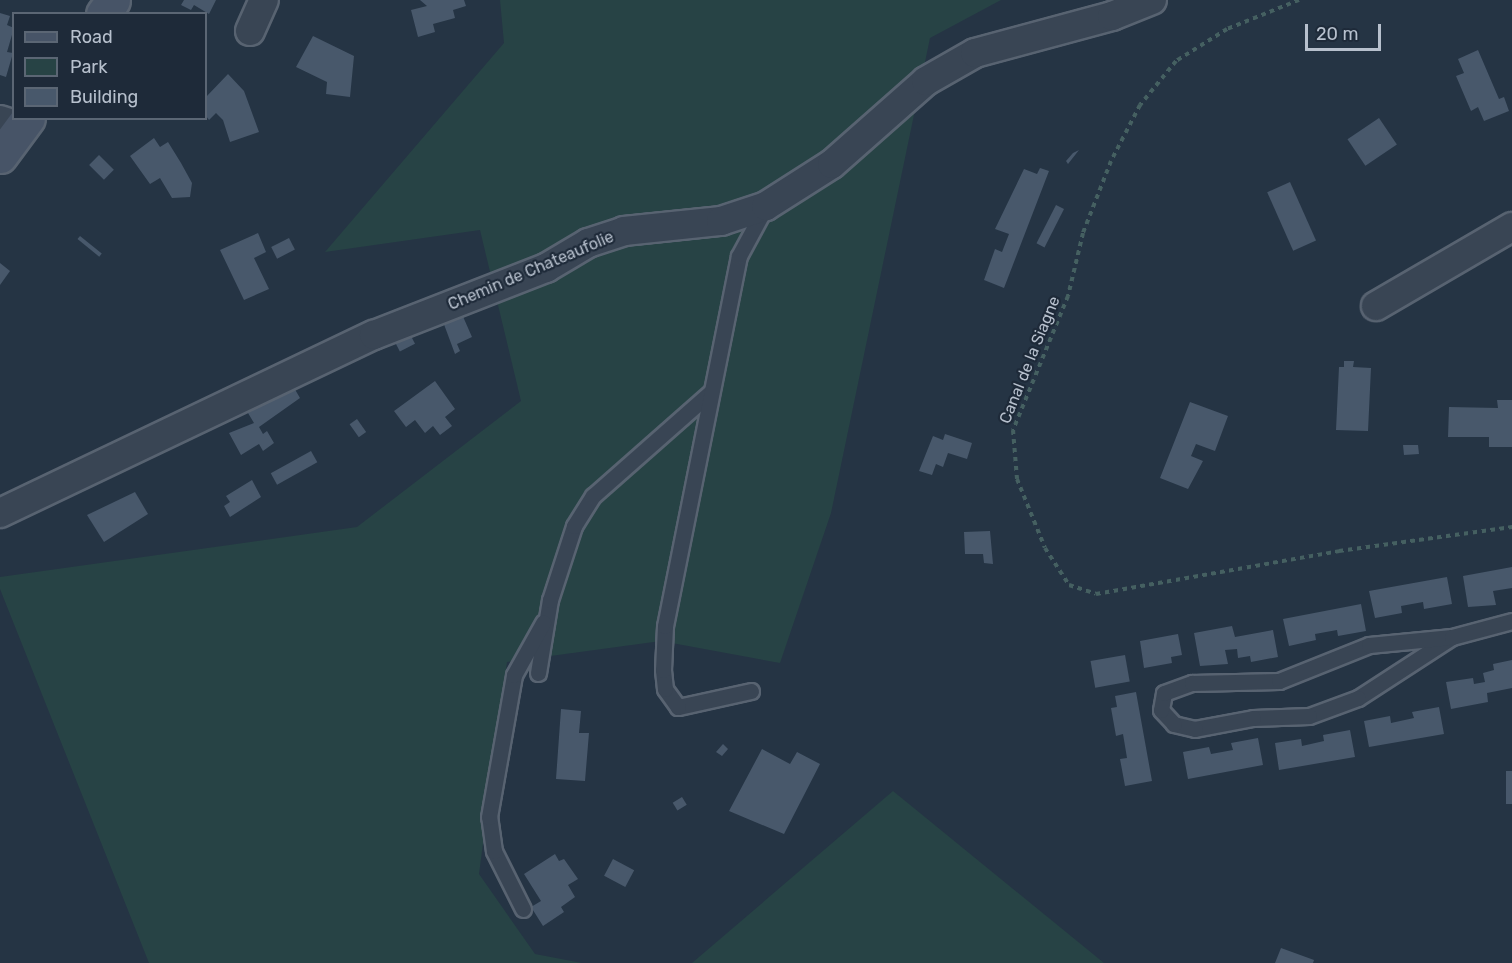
<!DOCTYPE html>
<html>
<head>
<meta charset="utf-8">
<style>
  body { margin:0 }
  #map { position:relative; width:1512px; height:963px; overflow:hidden; background:#253444; font-family:Rubik,sans-serif }
  div>[style] { position:absolute }
  [style*='--x'] { left:calc(var(--x)*1px); top:calc(var(--y)*1px); width:calc(var(--w)*1px); rotate:calc(var(--a)*1deg) }
  .green>* { inset:0; background:#274345 }
  .building>* { inset:0; background:#48586b; transform-origin:0 0 }
  .path>* { height:4px; margin-top:-2px; transform-origin:0; background:repeating-linear-gradient(90deg,#456061 0 4.5px,transparent 0 9px) }
  .roads { filter:drop-shadow(2px 0 #586371) drop-shadow(-2px 0 #586371) drop-shadow(0 2px #586371) drop-shadow(0 -2px #586371) }
  .lane>* { height:15px; margin:-7.5px; padding:0 7.5px; transform-origin:7.5px; border-radius:7.5px; background:#394554 }
  .street>* { height:28px; margin:-14px; padding:0 14px; transform-origin:14px; border-radius:14px; background:#394554 }
  .secondary>* { height:33px; margin:-16.5px; padding:0 16.5px; transform-origin:16.5px; border-radius:16.5px; background:#475467 }
  span { translate:-50% -50%; white-space:nowrap; text-align:center; line-height:1.15; -webkit-text-stroke:4.5px #1e2a39; paint-order:stroke }
  .street-label { font-size:16px; color:#b7c0cd }
  .legend { position:absolute; left:12px; top:12px; width:195px; height:108px; box-sizing:border-box; background:#1e2a39; border:2px solid #5b6674; margin:0; padding:8px 10px; list-style:none; font-size:18px; color:#b7c0cd }
  .legend li { display:flex; align-items:center; gap:12px; height:30px }
  .legend b { width:30px; border:2px solid #5b6674 }
  .scale { position:absolute; left:1305px; top:24px; width:76px; height:27px; box-sizing:border-box; border:3px solid #b7c0cd; border-top:0; padding-left:8px; font-size:18px; line-height:21px; white-space:nowrap; color:#b7c0cd; -webkit-text-stroke:4px #1e2a39; paint-order:stroke }
</style>
</head>
<body>
<div id="map">
  <div class="green">
    <div style="clip-path:polygon(500px 0,1001px 0,930px 38px,831px 513px,780px 663px,661px 641px,507px 662px,479px 874px,535px 954px,582px 963px,149px 963px,0 589px,0 577px,357px 527px,521px 401px,480px 230px,325px 252px,504px 43px)"></div>
    <div style="clip-path:polygon(893px 791px,1104px 963px,692px 963px)"></div>
  </div>
  <div class="building">
    <div style="clip-path:polygon(184px 0,216px 0,209px 14px,194px 5px,191px 10px,181px 5px)"></div>
    <div style="clip-path:polygon(420px 0,464px 0,466px 6px,453px 10px,455px 18px,433px 24px,435px 32px,418px 37px,411px 10px,427px 6px)"></div>
    <div style="clip-path:polygon(0 13px,10px 16px,7px 25px,14px 28px,7px 52px,13px 53px,6px 77px,0 75px)"></div>
    <div style="clip-path:polygon(313px 36px,354px 56px,350px 97px,326px 94px,327px 82px,296px 67px)"></div>
    <div style="clip-path:polygon(1478px 50px,1499px 99px,1504px 97px,1509px 111px,1484px 121px,1478px 107px,1471px 111px,1456px 76px,1464px 73px,1458px 59px)"></div>
    <div style="clip-path:polygon(228px 74px,244px 91px,259px 132px,230px 142px,223px 120px,216px 113px,209px 120px,206px 116px,206px 97px)"></div>
    <div style="left:1379px;top:118px;width:32px;height:38px;rotate:56deg"></div>
    <div style="clip-path:polygon(154px 138px,160px 147px,168px 142px,181px 163px,192px 183px,190px 197px,172px 198px,160px 178px,150px 184px,130px 156px)"></div>
    <div style="clip-path:polygon(1079px 150px,1068px 164px,1066px 161px,1073px 153px)"></div>
    <div style="left:99px;top:155px;width:21px;height:14px;rotate:45deg"></div>
    <div style="clip-path:polygon(1040px 168px,1049px 171px,1004px 288px,984px 280px,995px 249px,1002px 252px,1009px 234px,995px 229px,1024px 169px,1037px 174px)"></div>
    <div style="left:1290px;top:182px;width:64px;height:25px;rotate:66deg"></div>
    <div style="left:1056px;top:205px;width:9px;height:43px;rotate:27deg"></div>
    <div style="clip-path:polygon(258px 233px,266px 252px,254px 258px,269px 289px,244px 300px,220px 250px)"></div>
    <div style="left:80px;top:236px;width:28px;height:4px;rotate:39deg"></div>
    <div style="left:289px;top:238px;width:13px;height:20px;rotate:63deg"></div>
    <div style="clip-path:polygon(0 263px,10px 271px,0 285px)"></div>
    <div style="clip-path:polygon(461px 312px,472px 337px,457px 344px,460px 351px,455px 354px,442px 319px)"></div>
    <div style="left:410px;top:334px;width:11px;height:17px;rotate:63deg"></div>
    <div style="clip-path:polygon(1344px 361px,1354px 361px,1353px 367px,1371px 368px,1368px 431px,1336px 430px,1339px 367px,1344px 367px)"></div>
    <div style="clip-path:polygon(435px 381px,455px 409px,445px 417px,452px 426px,440px 435px,433px 426px,425px 433px,415px 420px,406px 427px,394px 411px)"></div>
    <div style="clip-path:polygon(293px 386px,300px 398px,259px 427px,263px 434px,267px 431px,274px 443px,263px 451px,259px 444px,241px 455px,229px 433px,254px 423px,248px 413px)"></div>
    <div style="clip-path:polygon(1497px 400px,1512px 400px,1512px 447px,1489px 447px,1489px 437px,1448px 437px,1449px 407px,1498px 408px)"></div>
    <div style="clip-path:polygon(1190px 402px,1228px 416px,1215px 451px,1196px 444px,1191px 456px,1203px 461px,1188px 489px,1160px 478px)"></div>
    <div style="left:357px;top:419px;width:16px;height:9px;rotate:55deg"></div>
    <div style="clip-path:polygon(945px 434px,972px 443px,967px 459px,948px 453px,943px 467px,936px 464px,932px 475px,919px 471px,933px 436px,943px 440px)"></div>
    <div style="clip-path:polygon(1403px 445px,1418px 445px,1419px 454px,1404px 455px)"></div>
    <div style="left:311px;top:451px;width:13px;height:46px;rotate:61deg"></div>
    <div style="clip-path:polygon(252px 480px,261px 497px,230px 517px,224px 506px,230px 502px,226px 496px)"></div>
    <div style="clip-path:polygon(135px 492px,148px 514px,104px 542px,87px 515px)"></div>
    <div style="clip-path:polygon(990px 531px,993px 564px,984px 563px,983px 554px,965px 554px,964px 532px)"></div>
    <div style="clip-path:polygon(1512px 567px,1512px 588px,1493px 591px,1496px 605px,1468px 607px,1463px 576px)"></div>
    <div style="clip-path:polygon(1447px 577px,1452px 604px,1424px 609px,1423px 602px,1401px 606px,1402px 613px,1375px 618px,1369px 591px)"></div>
    <div style="clip-path:polygon(1361px 604px,1366px 631px,1338px 636px,1337px 630px,1315px 634px,1316px 640px,1289px 646px,1283px 619px)"></div>
    <div style="clip-path:polygon(1232px 626px,1235px 637px,1273px 630px,1278px 657px,1251px 662px,1250px 656px,1238px 658px,1237px 649px,1225px 650px,1228px 664px,1200px 666px,1194px 633px)"></div>
    <div style="clip-path:polygon(1178px 634px,1182px 655px,1171px 657px,1172px 663px,1144px 668px,1140px 641px)"></div>
    <div style="left:1125px;top:655px;width:27px;height:35px;rotate:80deg"></div>
    <div style="clip-path:polygon(1512px 660px,1512px 688px,1487px 693px,1488px 702px,1451px 709px,1446px 682px,1473px 678px,1474px 684px,1485px 682px,1483px 673px,1494px 670px,1493px 664px)"></div>
    <div style="clip-path:polygon(1136px 692px,1152px 781px,1125px 786px,1120px 759px,1127px 758px,1123px 734px,1116px 736px,1111px 708px,1117px 707px,1115px 696px)"></div>
    <div style="clip-path:polygon(1439px 707px,1444px 734px,1369px 747px,1364px 721px,1390px 716px,1391px 723px,1414px 718px,1412px 712px)"></div>
    <div style="clip-path:polygon(561px 709px,581px 711px,579px 733px,589px 733px,585px 781px,556px 779px)"></div>
    <div style="clip-path:polygon(1350px 730px,1355px 757px,1279px 770px,1275px 743px,1301px 739px,1302px 746px,1324px 741px,1323px 735px)"></div>
    <div style="clip-path:polygon(1258px 738px,1263px 765px,1188px 779px,1183px 752px,1209px 747px,1211px 754px,1233px 750px,1231px 743px)"></div>
    <div style="clip-path:polygon(723px 744px,728px 749px,722px 756px,716px 752px)"></div>
    <div style="clip-path:polygon(762px 749px,790px 764px,797px 752px,820px 764px,784px 834px,729px 811px)"></div>
    <div style="left:1506px;top:771px;width:6px;height:33px"></div>
    <div style="left:682px;top:797px;width:9px;height:11px;rotate:58deg"></div>
    <div style="clip-path:polygon(555px 854px,559px 861px,564px 859px,578px 879px,568px 885px,575px 897px,561px 907px,564px 912px,543px 926px,531px 907px,541px 901px,524px 874px)"></div>
    <div style="left:613px;top:859px;width:24px;height:19px;rotate:28deg"></div>
    <div style="clip-path:polygon(1281px 948px,1314px 960px,1313px 963px,1275px 963px)"></div>
  </div>
  <div class="path">
    <div style="--x:1299;--y:0;--w:78;--a:158.1"></div>
    <div style="--x:1227;--y:29;--w:60;--a:147.9"></div>
    <div style="--x:1176;--y:61;--w:57;--a:129.3"></div>
    <div style="--x:1140;--y:105;--w:63;--a:117.4"></div>
    <div style="--x:1111;--y:161;--w:77;--a:111.3"></div>
    <div style="--x:1083;--y:233;--w:65;--a:103.4"></div>
    <div style="--x:1068;--y:296;--w:145;--a:112.3"></div>
    <div style="--x:1013;--y:430;--w:49;--a:85.3"></div>
    <div style="--x:1017;--y:479;--w:74;--a:67.9"></div>
    <div style="--x:1045;--y:548;--w:44;--a:57"></div>
    <div style="--x:1069;--y:585;--w:28;--a:18"></div>
    <div style="--x:1096;--y:594;--w:247;--a:-10"></div>
    <div style="--x:1339;--y:551;--w:175;--a:-7.9"></div>
  </div>
  <div class="roads">
    <div class="lane">
      <div style="--x:1452;--y:637;--w:112;--a:147"></div>
      <div style="--x:1358;--y:698;--w:52;--a:159.8"></div>
      <div style="--x:1309;--y:716;--w:56;--a:178"></div>
      <div style="--x:1253;--y:718;--w:59;--a:169.3"></div>
      <div style="--x:1195;--y:729;--w:22;--a:-167"></div>
      <div style="--x:1174;--y:724;--w:19;--a:-133"></div>
      <div style="--x:1161;--y:710;--w:17;--a:-80"></div>
      <div style="--x:1164;--y:693;--w:30;--a:-20"></div>
      <div style="--x:1192;--y:683;--w:87;--a:-1.3"></div>
      <div style="--x:1279;--y:681;--w:97;--a:-21.8"></div>
      <div style="--x:1369;--y:645;--w:83;--a:-5.5"></div>
      <div style="--x:1452;--y:637;--w:62;--a:-14.9"></div>
      <div style="--x:538;--y:673;--w:74;--a:-80.7"></div>
      <div style="--x:550;--y:600;--w:78;--a:-72"></div>
      <div style="--x:574;--y:526;--w:36;--a:-58"></div>
      <div style="--x:593;--y:496;--w:157;--a:-41.4"></div>
      <div style="--x:751;--y:691;--w:75;--a:167.6"></div>
      <div style="--x:678;--y:707;--w:22;--a:-126"></div>
      <div style="--x:665;--y:689;--w:19;--a:-96"></div>
      <div style="--x:663;--y:670;--w:44;--a:-87.4"></div>
      <div style="--x:665;--y:626;--w:377;--a:-78.7"></div>
      <div style="--x:739;--y:256;--w:57;--a:-61.6"></div>
      <div style="--x:523;--y:909;--w:65;--a:-116.6"></div>
      <div style="--x:494;--y:851;--w:34;--a:-98"></div>
      <div style="--x:489;--y:817;--w:144;--a:-80"></div>
      <div style="--x:514;--y:675;--w:60;--a:-60.9"></div>
    </div>
    <div class="street">
      <div style="--x:250;--y:31;--w:34;--a:-66"></div>
      <div style="--x:0;--y:120;--w:23;--a:18"></div>
      <div style="--x:1376;--y:306;--w:157;--a:-30.2"></div>
      <div style="--x:0;--y:513;--w:414;--a:-25.5"></div>
      <div style="--x:374;--y:335;--w:185;--a:-21.3"></div>
      <div style="--x:546;--y:268;--w:49;--a:-30.8"></div>
      <div style="--x:588;--y:243;--w:38;--a:-18"></div>
      <div style="--x:624;--y:231;--w:98;--a:-5.9"></div>
      <div style="--x:721;--y:221;--w:47;--a:-18.4"></div>
      <div style="--x:766;--y:206;--w:78;--a:-32.5"></div>
      <div style="--x:832;--y:164;--w:125;--a:-41.4"></div>
      <div style="--x:926;--y:81;--w:56;--a:-29.7"></div>
      <div style="--x:975;--y:53;--w:142;--a:-15.1"></div>
      <div style="--x:1112;--y:16;--w:43;--a:-21.8"></div>
    </div>
    <div class="secondary">
      <div style="--x:103;--y:14;--w:17;--a:-54"></div>
      <div style="--x:0;--y:156;--w:47;--a:-53.6"></div>
    </div>
  </div>
  <div class="street-label">
    <span style="left:531px;top:271px;rotate:-23deg">Chemin de Chateaufolie</span>
    <span style="left:1030px;top:360px;rotate:-68deg">Canal de la Siagne</span>
  </div>
  <ul class="legend">
  <li><b style="height:8px;background:#475467"></b>Road</li>
  <li><b style="height:16px;background:#274345"></b>Park</li>
  <li><b style="height:16px;background:#48586b"></b>Building</li>
  </ul>
  <div class="scale">20 m</div>
</div>
</body>
</html>
